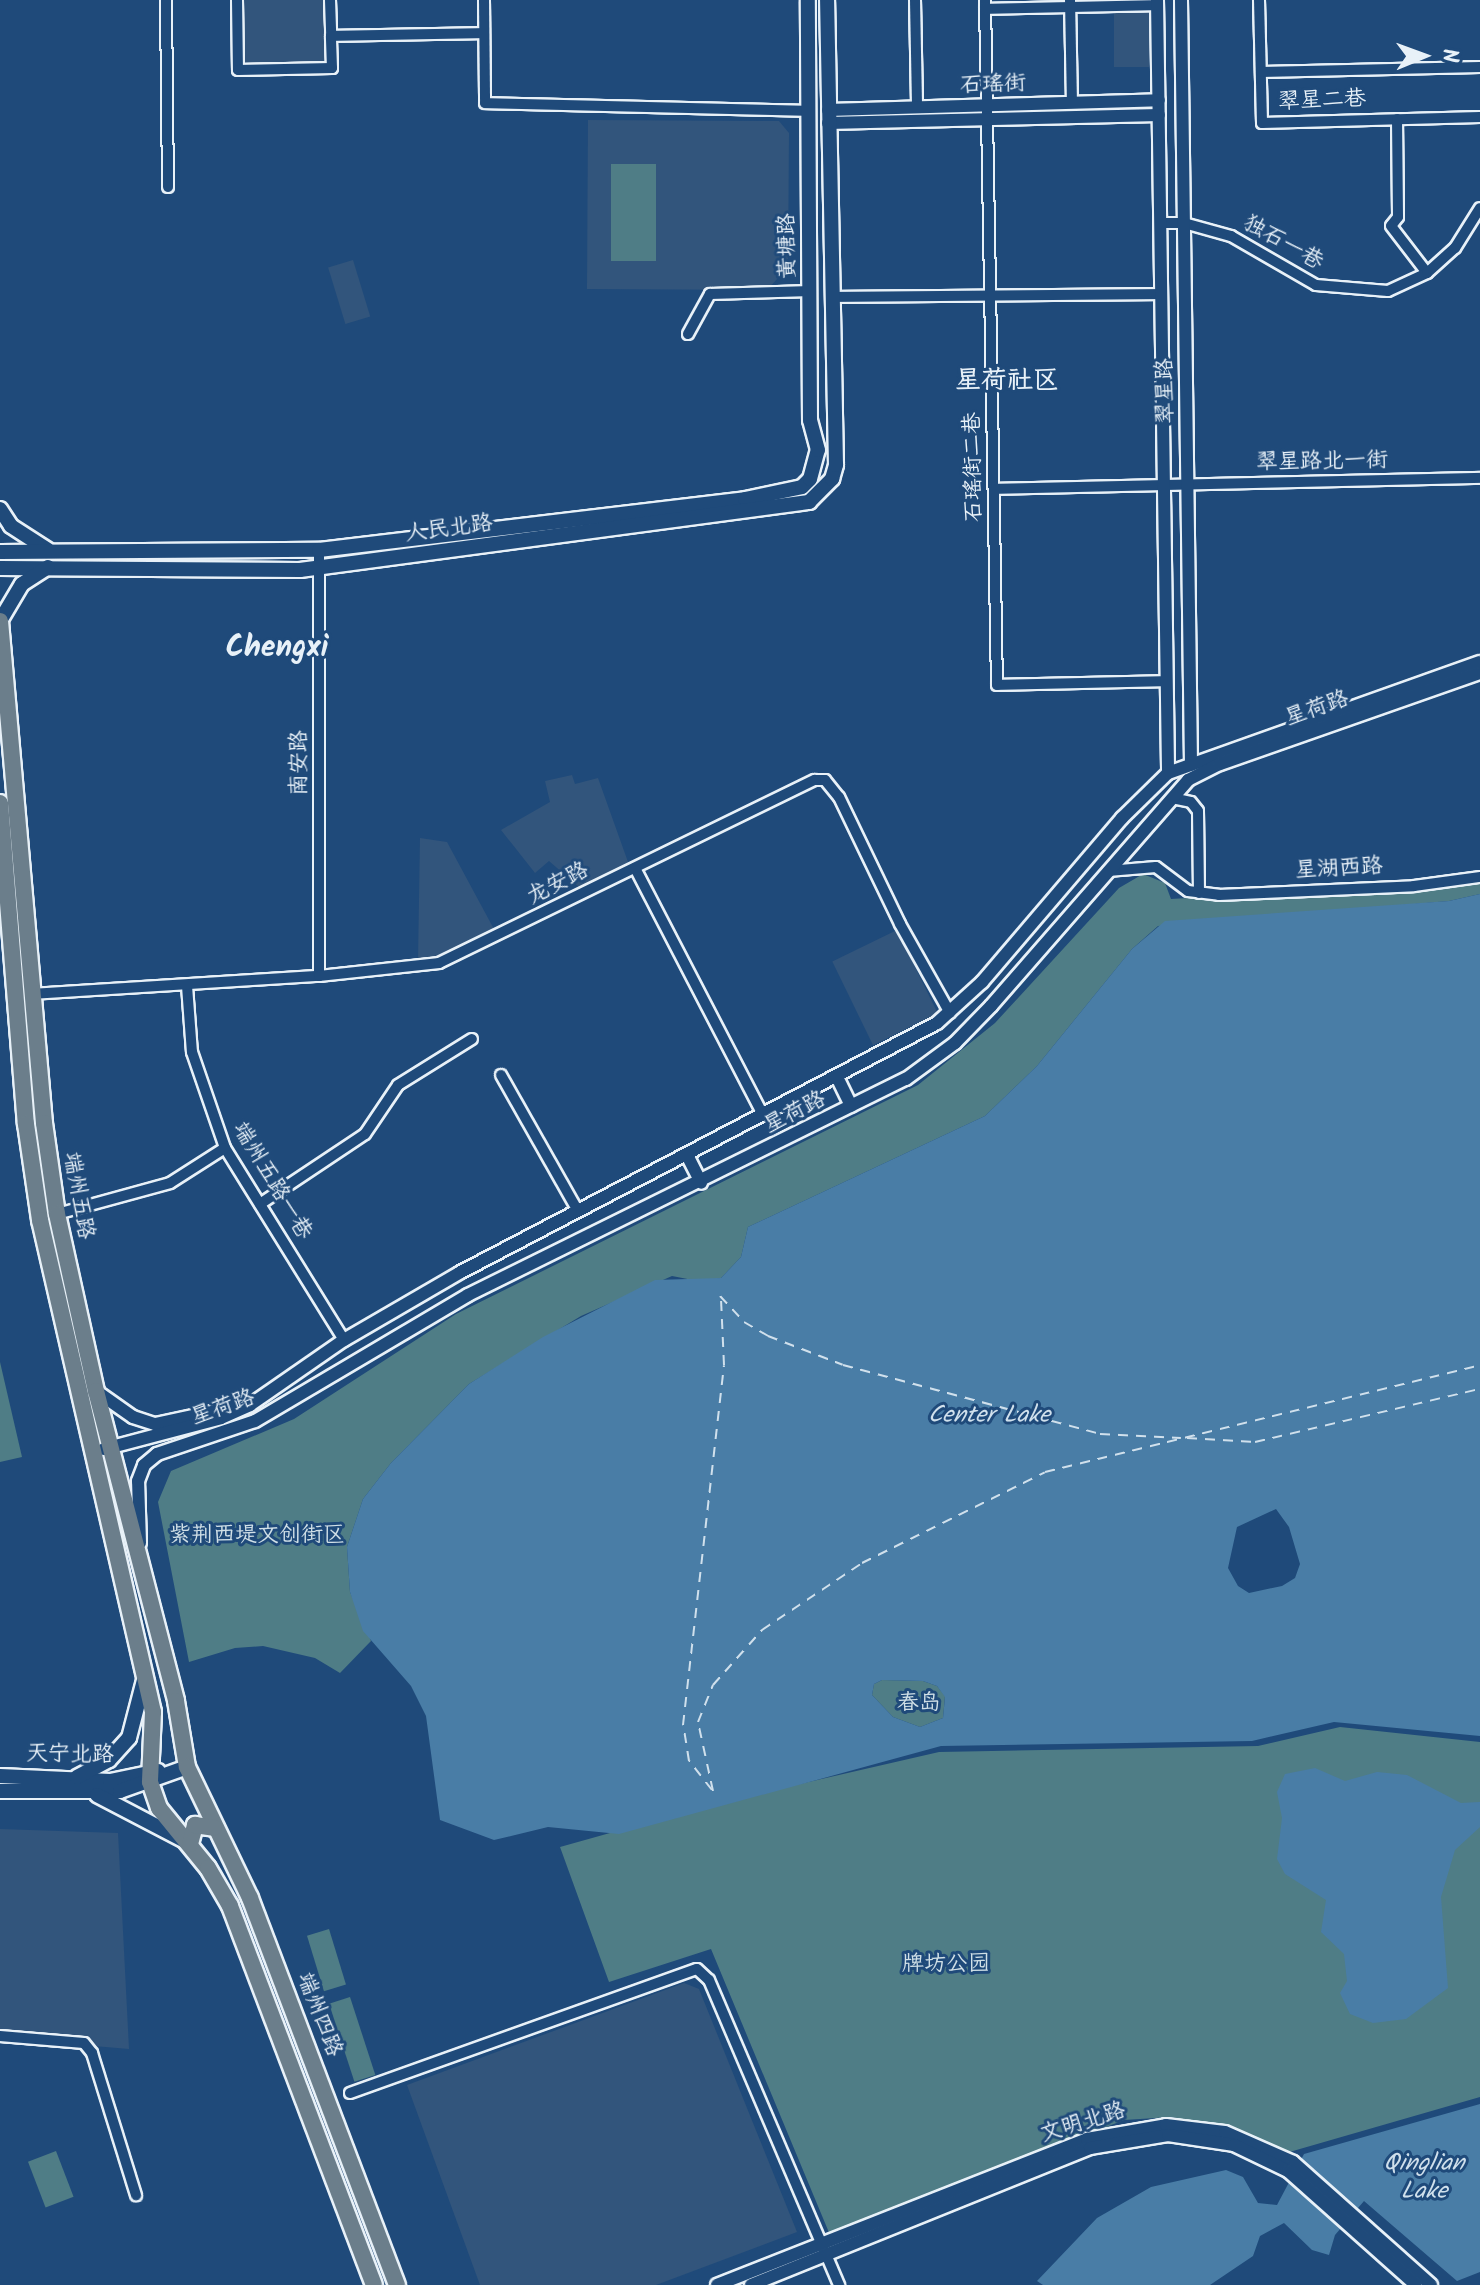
<!DOCTYPE html>
<html>
<head>
<meta charset="utf-8">
<style>
  body { margin:0 }
  #map { position:relative; width:1480px; height:2285px; overflow:hidden; background:#1f4a7a; font-family:Kalam,"LXGW WenKai TC",sans-serif }
  div>[style] { position:absolute }
  [style*='--x'] { left:calc(var(--x)*1px); top:calc(var(--y)*1px); width:calc(var(--w)*1px); rotate:calc(var(--a)*1deg) }
  .built>* { inset:0; background:#32557c; transform-origin:0 0 }
  .green>* { inset:0; background:#4f7d86; transform-origin:0 0 }
  .water>* { inset:0; background:#497da6 }
  .ferry>* { height:2px; margin-top:-1px; transform-origin:0; background:repeating-linear-gradient(90deg,#d0e0ec 0 10px,transparent 0 18px) }
  .roads { filter:drop-shadow(2px 0 #e8f1f8) drop-shadow(-2px 0 #e8f1f8) drop-shadow(0 2px #e8f1f8) drop-shadow(0 -2px #e8f1f8) }
  .minor>* { height:10px; margin:-5px; padding:0 5px; transform-origin:5px; border-radius:5px; background:#1f4a7a }
  .tertiary>* { height:12px; margin:-6px; padding:0 6px; transform-origin:6px; border-radius:6px; background:#1f4a7a }
  .secondary>* { height:14px; margin:-7px; padding:0 7px; transform-origin:7px; border-radius:7px; background:#1f4a7a }
  .primary>* { height:16px; margin:-8px; padding:0 8px; transform-origin:8px; border-radius:8px; background:#6b7e8b }
  span { translate:-50% -50%; white-space:nowrap; text-align:center; line-height:1.15; -webkit-text-stroke:6px #1f4a7a; paint-order:stroke }
  .street-label { font-size:22px; color:#e8f1f8 }
  .park-label { font-size:22px; color:#d1e0e7 }
  .water-label { font-size:24px; color:#d0e0ec; font-style:italic }
  .quarter-label { font-size:26px; color:#e8f1f8; font-weight:700 }
  .district-label { font-size:30px; color:#e8f1f8; font-weight:700 }
  .north { position:absolute; left:1384px; top:16px; width:80px; height:80px; -webkit-text-stroke:6px #1f4a7a; paint-order:stroke; rotate:89deg; font-size:22px; font-weight:700; line-height:32px; text-align:center; color:#e8f1f8 }
  .north::after { content:''; display:block; margin:auto; width:28px; height:36px; background:#e8f1f8; clip-path:polygon(50% 0,100% 100%,50% 72%,0 100%) }
</style>
</head>
<body>
<div id="map">
  <div class="built">
    <div style="left:239px;top:0;width:87px;height:68px"></div>
    <div style="left:1149px;top:8px;width:59px;height:35px;rotate:90deg"></div>
    <div style="clip-path:polygon(588px 120px,779px 121px,789px 133px,788px 267px,767px 290px,587px 289px)"></div>
    <div style="left:353px;top:260px;width:59px;height:26px;rotate:73deg"></div>
    <div style="clip-path:polygon(572px 775px,575px 784px,598px 778px,628px 862px,580px 888px,549px 861px,535px 873px,501px 830px,550px 802px,545px 781px)"></div>
    <div style="clip-path:polygon(420px 838px,447px 842px,495px 931px,450px 956px,418px 961px)"></div>
    <div style="left:897px;top:930px;width:93px;height:72px;rotate:64deg"></div>
    <div style="clip-path:polygon(0 1829px,118px 1833px,129px 2049px,0 2038px)"></div>
    <div style="clip-path:polygon(684px 1983px,699px 1989px,797px 2232px,656px 2285px,480px 2285px,407px 2085px)"></div>
  </div>
  <div class="green">
    <div style="left:611px;top:164px;width:45px;height:97px"></div>
    <div style="clip-path:polygon(1143px 874px,1165px 883px,1171px 899px,1480px 881px,1480px 894px,1449px 901px,1158px 926px,1132px 949px,1037px 1066px,985px 1116px,748px 1227px,741px 1257px,721px 1278px,703px 1282px,672px 1276px,581px 1316px,469px 1384px,391px 1463px,363px 1499px,347px 1547px,350px 1592px,371px 1641px,340px 1673px,315px 1658px,263px 1646px,235px 1648px,189px 1662px,158px 1502px,171px 1471px,294px 1419px,456px 1314px,918px 1085px,995px 1023px,1119px 888px)"></div>
    <div style="clip-path:polygon(0 1362px,22px 1457px,0 1462px)"></div>
    <div style="clip-path:polygon(882px 1680px,923px 1681px,937px 1686px,945px 1696px,943px 1718px,920px 1727px,893px 1717px,872px 1695px,874px 1684px)"></div>
    <div style="clip-path:polygon(1340px 1727px,1480px 1742px,1480px 2097px,1286px 2153px,1172px 2117px,1124px 2120px,830px 2235px,711px 1949px,609px 1982px,560px 1847px,717px 1803px,939px 1752px,1258px 1746px)"></div>
    <div style="left:329px;top:1929px;width:58px;height:23px;rotate:73deg"></div>
    <div style="left:350px;top:1997px;width:82px;height:22px;rotate:72deg"></div>
    <div style="left:56px;top:2151px;width:49px;height:30px;rotate:69deg"></div>
  </div>
  <div class="water">
    <div style="clip-path:polygon(evenodd,1480px 894px,1480px 1736px,1334px 1722px,1252px 1741px,941px 1746px,619px 1834px,548px 1827px,494px 1840px,440px 1820px,426px 1716px,411px 1686px,363px 1631px,350px 1592px,347px 1547px,363px 1499px,391px 1463px,469px 1384px,543px 1337px,655px 1280px,721px 1278px,741px 1257px,748px 1227px,985px 1116px,1037px 1066px,1132px 949px,1165px 921px,1449px 901px,1480px 894px,1276px 1509px,1289px 1527px,1300px 1564px,1295px 1578px,1282px 1586px,1249px 1593px,1238px 1586px,1228px 1568px,1237px 1527px,1276px 1509px,1480px 894px,882px 1680px,923px 1681px,937px 1686px,945px 1697px,943px 1718px,920px 1727px,893px 1717px,872px 1695px,874px 1684px,882px 1680px)"></div>
    <div style="clip-path:polygon(1315px 1768px,1345px 1781px,1377px 1772px,1407px 1775px,1461px 1803px,1480px 1802px,1480px 1827px,1455px 1850px,1441px 1897px,1448px 1988px,1406px 2019px,1373px 2023px,1350px 2014px,1340px 1993px,1347px 1981px,1344px 1954px,1321px 1932px,1326px 1900px,1285px 1874px,1277px 1859px,1282px 1818px,1277px 1792px,1285px 1774px)"></div>
    <div style="clip-path:polygon(1480px 2104px,1480px 2272px,1457px 2281px,1364px 2201px,1335px 2235px,1329px 2255px,1312px 2250px,1284px 2223px,1260px 2236px,1253px 2256px,1210px 2285px,1043px 2285px,1037px 2281px,1097px 2218px,1151px 2187px,1226px 2170px,1243px 2177px,1258px 2203px,1277px 2205px,1304px 2154px)"></div>
  </div>
  <div class="ferry">
    <div style="--x:720;--y:1296;--w:35;--a:47"></div>
    <div style="--x:744;--y:1322;--w:28;--a:30"></div>
    <div style="--x:768;--y:1336;--w:80;--a:21.1"></div>
    <div style="--x:843;--y:1365;--w:266;--a:15"></div>
    <div style="--x:1100;--y:1434;--w:81;--a:2.8"></div>
    <div style="--x:1187;--y:1438;--w:68;--a:3.4"></div>
    <div style="--x:1255;--y:1442;--w:231;--a:-13.3"></div>
    <div style="--x:712;--y:1790;--w:37;--a:-128"></div>
    <div style="--x:689;--y:1761;--w:36;--a:-99"></div>
    <div style="--x:683;--y:1725;--w:362;--a:-83.5"></div>
    <div style="--x:724;--y:1365;--w:65;--a:-92.6"></div>
    <div style="--x:713;--y:1791;--w:71;--a:-102.3"></div>
    <div style="--x:698;--y:1722;--w:40;--a:-68"></div>
    <div style="--x:713;--y:1685;--w:74;--a:-48.3"></div>
    <div style="--x:762;--y:1630;--w:120;--a:-33.8"></div>
    <div style="--x:862;--y:1563;--w:204;--a:-26.4"></div>
    <div style="--x:1045;--y:1472;--w:448;--a:-13.8"></div>
  </div>
  <div class="roads">
    <div class="minor">
      <div style="--x:166;--y:0;--w:187;--a:89.4"></div>
      <div style="--x:237;--y:0;--w:70;--a:89.2"></div>
      <div style="--x:238;--y:70;--w:94;--a:-1.2"></div>
      <div style="--x:332;--y:68;--w:32;--a:-92"></div>
      <div style="--x:330;--y:0;--w:36;--a:88"></div>
      <div style="--x:331;--y:36;--w:153;--a:-1.1"></div>
      <div style="--x:484;--y:0;--w:103;--a:89.4"></div>
      <div style="--x:485;--y:103;--w:324;--a:1.4"></div>
      <div style="--x:915;--y:0;--w:107;--a:88.9"></div>
      <div style="--x:985;--y:0;--w:685;--a:89"></div>
      <div style="--x:997;--y:685;--w:170;--a:-1.3"></div>
      <div style="--x:1070;--y:0;--w:103;--a:88.9"></div>
      <div style="--x:1259;--y:0;--w:123;--a:88.6"></div>
      <div style="--x:1262;--y:123;--w:218;--a:-1.6"></div>
      <div style="--x:985;--y:9;--w:172;--a:-1.3"></div>
      <div style="--x:1261;--y:72;--w:219;--a:-1.3"></div>
      <div style="--x:1397;--y:119;--w:98;--a:89.4"></div>
      <div style="--x:1398;--y:217;--w:11;--a:128"></div>
      <div style="--x:1391;--y:226;--w:59;--a:52.5"></div>
      <div style="--x:1160;--y:223;--w:24;--a:0"></div>
      <div style="--x:1184;--y:223;--w:49;--a:15.5"></div>
      <div style="--x:1231;--y:236;--w:98;--a:30"></div>
      <div style="--x:1316;--y:285;--w:72;--a:4.8"></div>
      <div style="--x:1388;--y:291;--w:43;--a:-24.8"></div>
      <div style="--x:1427;--y:273;--w:38;--a:-42"></div>
      <div style="--x:1455;--y:248;--w:47;--a:-58"></div>
      <div style="--x:832;--y:297;--w:329;--a:-0.5"></div>
      <div style="--x:688;--y:334;--w:46;--a:-61.2"></div>
      <div style="--x:710;--y:294;--w:101;--a:-1.7"></div>
      <div style="--x:994;--y:489;--w:486;--a:-1.3"></div>
      <div style="--x:319;--y:550;--w:426;--a:90"></div>
      <div style="--x:1172;--y:798;--w:19;--a:12"></div>
      <div style="--x:1191;--y:802;--w:11;--a:52"></div>
      <div style="--x:1198;--y:811;--w:82;--a:89.3"></div>
      <div style="--x:635;--y:868;--w:278;--a:62.6"></div>
      <div style="--x:1108;--y:871;--w:48;--a:-4.8"></div>
      <div style="--x:1156;--y:867;--w:40;--a:37"></div>
      <div style="--x:1188;--y:891;--w:31;--a:7"></div>
      <div style="--x:1219;--y:895;--w:195;--a:-2.6"></div>
      <div style="--x:1414;--y:886;--w:67;--a:-7.8"></div>
      <div style="--x:187;--y:986;--w:66;--a:85.7"></div>
      <div style="--x:192;--y:1052;--w:102;--a:71"></div>
      <div style="--x:225;--y:1148;--w:226;--a:58.2"></div>
      <div style="--x:31;--y:994;--w:289;--a:-3.6"></div>
      <div style="--x:319;--y:976;--w:121;--a:-6.2"></div>
      <div style="--x:439;--y:963;--w:418;--a:-26"></div>
      <div style="--x:815;--y:780;--w:10;--a:0"></div>
      <div style="--x:825;--y:780;--w:22;--a:51"></div>
      <div style="--x:839;--y:797;--w:141;--a:64.3"></div>
      <div style="--x:900;--y:924;--w:102;--a:60.7"></div>
      <div style="--x:501;--y:1075;--w:156;--a:60.5"></div>
      <div style="--x:260;--y:1204;--w:126;--a:-33.7"></div>
      <div style="--x:365;--y:1134;--w:59;--a:-56"></div>
      <div style="--x:398;--y:1085;--w:87;--a:-31.9"></div>
      <div style="--x:57;--y:1214;--w:117;--a:-15.3"></div>
      <div style="--x:170;--y:1183;--w:65;--a:-32.5"></div>
      <div style="--x:0;--y:2036;--w:84;--a:4.8"></div>
      <div style="--x:84;--y:2043;--w:13;--a:51"></div>
      <div style="--x:92;--y:2053;--w:149;--a:72.8"></div>
      <div style="--x:350;--y:2093;--w:368;--a:-19.7"></div>
      <div style="--x:697;--y:1969;--w:16;--a:43"></div>
      <div style="--x:709;--y:1980;--w:332;--a:66.9"></div>
    </div>
    <div class="tertiary">
      <div style="--x:1157;--y:0;--w:773;--a:89.18"></div>
      <div style="--x:1181;--y:0;--w:765;--a:89.25"></div>
      <div style="--x:828;--y:110;--w:331;--a:-1.7"></div>
      <div style="--x:828;--y:123;--w:331;--a:-1.4"></div>
      <div style="--x:837;--y:1077;--w:32;--a:64"></div>
      <div style="--x:687;--y:1155;--w:31;--a:63"></div>
      <div style="--x:96;--y:1391;--w:45;--a:35.1"></div>
      <div style="--x:133;--y:1417;--w:23;--a:18"></div>
      <div style="--x:155;--y:1424;--w:82;--a:-12"></div>
      <div style="--x:104;--y:1449;--w:121;--a:-14.8"></div>
      <div style="--x:221;--y:1418;--w:32;--a:-24"></div>
      <div style="--x:250;--y:1405;--w:114;--a:-34.7"></div>
      <div style="--x:344;--y:1340;--w:133;--a:-30.2"></div>
      <div style="--x:459;--y:1273;--w:539;--a:-27.61"></div>
      <div style="--x:937;--y:1023;--w:61;--a:-42.3"></div>
      <div style="--x:982;--y:982;--w:216;--a:-49.5"></div>
      <div style="--x:1122;--y:818;--w:64;--a:-44.4"></div>
      <div style="--x:1168;--y:773;--w:331;--a:-19.6"></div>
      <div style="--x:140;--y:1543;--w:62;--a:-91.8"></div>
      <div style="--x:138;--y:1481;--w:17;--a:-69"></div>
      <div style="--x:144;--y:1465;--w:17;--a:-40"></div>
      <div style="--x:157;--y:1454;--w:103;--a:-18.6"></div>
      <div style="--x:255;--y:1421;--w:247;--a:-30.6"></div>
      <div style="--x:468;--y:1295;--w:488;--a:-26.3"></div>
      <div style="--x:906;--y:1079;--w:61;--a:-36.3"></div>
      <div style="--x:955;--y:1043;--w:52;--a:-45.8"></div>
      <div style="--x:991;--y:1006;--w:300;--a:-48.9"></div>
      <div style="--x:1188;--y:780;--w:36;--a:-27"></div>
      <div style="--x:1220;--y:764;--w:275;--a:-19.3"></div>
      <div style="--x:717;--y:2285;--w:398;--a:-21.5"></div>
      <div style="--x:1087;--y:2139;--w:80;--a:-10"></div>
      <div style="--x:1166;--y:2125;--w:59;--a:6.8"></div>
      <div style="--x:1225;--y:2132;--w:74;--a:23.8"></div>
      <div style="--x:1293;--y:2162;--w:185;--a:41.7"></div>
      <div style="--x:751;--y:2285;--w:366;--a:-22"></div>
      <div style="--x:1090;--y:2148;--w:79;--a:-9.5"></div>
      <div style="--x:1168;--y:2135;--w:67;--a:8.6"></div>
      <div style="--x:1234;--y:2145;--w:60;--a:25.7"></div>
      <div style="--x:1288;--y:2171;--w:171;--a:41.7"></div>
    </div>
    <div class="secondary">
      <div style="--x:0;--y:509;--w:20;--a:57"></div>
      <div style="--x:11;--y:526;--w:44;--a:33"></div>
      <div style="--x:0;--y:552;--w:319;--a:-0.4"></div>
      <div style="--x:319;--y:550;--w:429;--a:-6.8"></div>
      <div style="--x:745;--y:499;--w:58;--a:-11.9"></div>
      <div style="--x:802;--y:487;--w:11;--a:-45"></div>
      <div style="--x:810;--y:479;--w:30;--a:-75"></div>
      <div style="--x:818;--y:450;--w:31;--a:-105"></div>
      <div style="--x:810;--y:420;--w:420;--a:-90.3"></div>
      <div style="--x:0;--y:568;--w:300;--a:0.4"></div>
      <div style="--x:300;--y:570;--w:514;--a:-7.61"></div>
      <div style="--x:809;--y:502;--w:33;--a:-45"></div>
      <div style="--x:832;--y:479;--w:15;--a:-74"></div>
      <div style="--x:836;--y:465;--w:465;--a:-91.1"></div>
      <div style="--x:0;--y:621;--w:43;--a:-59.3"></div>
      <div style="--x:22;--y:584;--w:31;--a:-33"></div>
      <div style="--x:0;--y:1776;--w:110;--a:2.6"></div>
      <div style="--x:110;--y:1781;--w:49;--a:-11.8"></div>
      <div style="--x:77;--y:1777;--w:36;--a:-28"></div>
      <div style="--x:109;--y:1760;--w:30;--a:-48"></div>
      <div style="--x:129;--y:1738;--w:60;--a:-75.5"></div>
      <div style="--x:0;--y:1791;--w:120;--a:0"></div>
      <div style="--x:120;--y:1791;--w:71;--a:-19.7"></div>
      <div style="--x:97;--y:1795;--w:99;--a:27.6"></div>
    </div>
    <div class="primary">
      <div style="--x:0;--y:621;--w:504;--a:84.99"></div>
      <div style="--x:44;--y:1123;--w:92;--a:81.9"></div>
      <div style="--x:57;--y:1214;--w:181;--a:77.6"></div>
      <div style="--x:96;--y:1391;--w:320;--a:75.5"></div>
      <div style="--x:176;--y:1701;--w:67;--a:80.5"></div>
      <div style="--x:187;--y:1767;--w:145;--a:64.3"></div>
      <div style="--x:250;--y:1898;--w:414;--a:69.2"></div>
      <div style="--x:0;--y:803;--w:322;--a:85.4"></div>
      <div style="--x:26;--y:1124;--w:97;--a:81.7"></div>
      <div style="--x:40;--y:1220;--w:505;--a:77.06"></div>
      <div style="--x:153;--y:1712;--w:70;--a:92.5"></div>
      <div style="--x:150;--y:1782;--w:28;--a:71"></div>
      <div style="--x:159;--y:1808;--w:77;--a:50.8"></div>
      <div style="--x:208;--y:1868;--w:44;--a:59.9"></div>
      <div style="--x:230;--y:1906;--w:405;--a:69.2"></div>
      <div style="--x:190;--y:1844;--w:20;--a:-75"></div>
      <div style="--x:195;--y:1825;--w:19;--a:9"></div>
    </div>
  </div>
  <div class="street-label">
    <span style="left:993px;top:85px;rotate:-2deg">石瑶街</span>
    <span style="left:1322px;top:101px;rotate:-2deg">翠星二巷</span>
    <span style="left:1283px;top:243px;rotate:29deg">独石一巷</span>
    <span style="left:788px;top:246px;rotate:-91deg">黄塘路</span>
    <span style="left:1166px;top:391px;rotate:-91deg">翠星路</span>
    <span style="left:1322px;top:462px;rotate:-1deg">翠星路北一街</span>
    <span style="left:974px;top:467px;rotate:-91deg">石瑶街二巷</span>
    <span style="left:449px;top:529px;rotate:-7deg">人民北路</span>
    <span style="left:1317px;top:709px;rotate:-19deg">星荷路</span>
    <span style="left:300px;top:763px;rotate:-90deg">南安路</span>
    <span style="left:1339px;top:869px;rotate:-3deg">星湖西路</span>
    <span style="left:558px;top:884px;rotate:-27deg">龙安路</span>
    <span style="left:795px;top:1113px;rotate:-27deg">星荷路</span>
    <span style="left:272px;top:1181px;rotate:59deg">端州五路一巷</span>
    <span style="left:78px;top:1196px;rotate:80deg">端州五路</span>
    <span style="left:223px;top:1408px;rotate:-19deg">星荷路</span>
    <span style="left:70px;top:1755px;rotate:1deg">天宁北路</span>
    <span style="left:319px;top:2015px;rotate:69deg">端州四路</span>
    <span style="left:1083px;top:2123px;rotate:-17deg">文明北路</span>
  </div>
  <div class="park-label">
    <span style="left:257px;top:1536px">紫荆西堤文创街区</span>
    <span style="left:919px;top:1704px">春岛</span>
    <span style="left:946px;top:1965px">牌坊公园</span>
  </div>
  <div class="water-label">
    <span style="left:989px;top:1416px">Center Lake</span>
    <span style="left:1424px;top:2178px">Qinglian<br>Lake</span>
  </div>
  <div class="quarter-label">
    <span style="left:1007px;top:382px">星荷社区</span>
  </div>
  <div class="district-label">
    <span style="left:277px;top:648px">Chengxi</span>
  </div>
  <div class="north">N</div>
</div>
</body>
</html>
